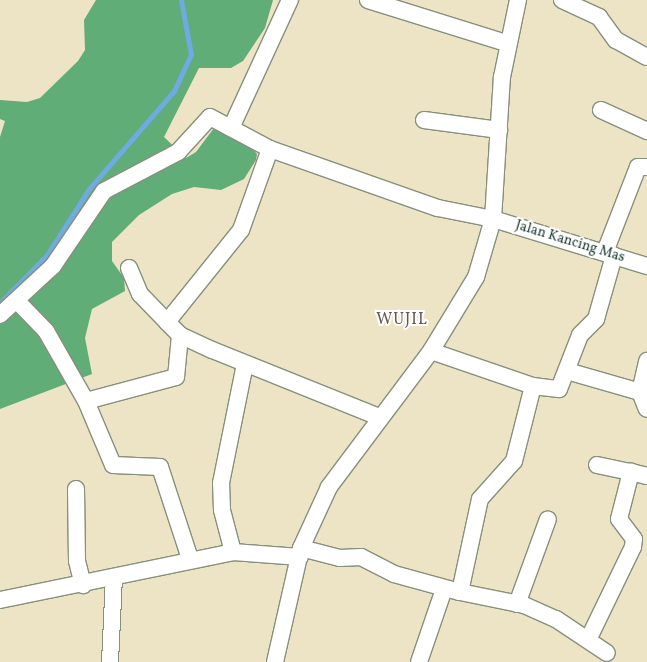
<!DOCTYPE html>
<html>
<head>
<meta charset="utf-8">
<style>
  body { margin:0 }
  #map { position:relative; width:647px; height:662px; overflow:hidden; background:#ece4c4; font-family:Vollkorn,serif }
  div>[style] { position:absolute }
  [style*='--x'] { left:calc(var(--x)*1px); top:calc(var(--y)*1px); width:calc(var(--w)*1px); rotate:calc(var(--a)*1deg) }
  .forest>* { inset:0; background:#60ad78 }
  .stream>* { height:4.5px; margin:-2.25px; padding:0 2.25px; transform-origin:2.25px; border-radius:2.25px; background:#70aae0 }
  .roads { filter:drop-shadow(1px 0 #86907c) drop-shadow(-1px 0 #86907c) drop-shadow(0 1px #86907c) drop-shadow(0 -1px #86907c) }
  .minor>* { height:16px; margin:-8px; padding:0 8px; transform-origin:8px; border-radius:8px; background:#fff }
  span { translate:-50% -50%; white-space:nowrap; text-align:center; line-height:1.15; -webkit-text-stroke:4px #fff; paint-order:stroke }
  .street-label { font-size:14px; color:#1f3d34 }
  .quarter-label { font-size:16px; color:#61594f; letter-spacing:1px }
</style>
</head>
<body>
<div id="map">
  <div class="forest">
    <div style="clip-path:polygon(96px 0,273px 0,265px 28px,243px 61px,231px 68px,199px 68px,164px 137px,186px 158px,196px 152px,214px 128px,247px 143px,257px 154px,256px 160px,244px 179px,221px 190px,194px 187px,172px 194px,139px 215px,112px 242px,112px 261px,124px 278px,125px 291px,92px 309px,85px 338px,92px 374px,0 409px,0 137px,5px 121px,0 119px,0 100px,27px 102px,40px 98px,78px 61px,85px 50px,84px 20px)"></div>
  </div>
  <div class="stream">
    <div style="--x:0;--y:303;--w:67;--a:-45.6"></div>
    <div style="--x:47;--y:255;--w:78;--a:-57.5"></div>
    <div style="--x:89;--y:189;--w:130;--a:-49.1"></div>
    <div style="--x:174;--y:91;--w:40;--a:-65"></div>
    <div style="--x:191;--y:55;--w:56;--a:-100.3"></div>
  </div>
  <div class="roads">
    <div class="minor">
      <div style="--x:368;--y:0;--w:145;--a:17.3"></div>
      <div style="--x:562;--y:0;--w:41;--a:24.7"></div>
      <div style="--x:599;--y:17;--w:29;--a:54"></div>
      <div style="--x:616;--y:40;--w:35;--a:29"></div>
      <div style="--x:601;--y:110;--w:51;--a:24.5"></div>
      <div style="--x:424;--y:120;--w:76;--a:7.6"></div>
      <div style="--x:231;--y:128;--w:141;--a:-65.3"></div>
      <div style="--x:605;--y:252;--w:91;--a:-68.8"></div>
      <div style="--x:638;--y:167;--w:9;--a:0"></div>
      <div style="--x:129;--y:268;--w:28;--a:67"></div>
      <div style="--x:140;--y:294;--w:39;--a:46"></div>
      <div style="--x:18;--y:302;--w:40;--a:46"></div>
      <div style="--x:46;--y:331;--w:81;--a:60.3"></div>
      <div style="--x:0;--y:315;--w:72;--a:-42.8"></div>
      <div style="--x:53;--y:266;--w:91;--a:-55.8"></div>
      <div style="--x:104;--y:191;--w:84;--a:-27.8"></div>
      <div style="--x:178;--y:152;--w:47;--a:-47.6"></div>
      <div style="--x:210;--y:117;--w:68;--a:28.1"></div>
      <div style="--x:180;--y:335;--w:42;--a:95.4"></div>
      <div style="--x:176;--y:377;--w:93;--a:165.1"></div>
      <div style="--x:86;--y:401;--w:69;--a:67.1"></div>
      <div style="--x:113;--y:465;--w:47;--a:2.4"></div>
      <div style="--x:160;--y:467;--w:97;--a:71.9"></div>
      <div style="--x:567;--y:371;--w:76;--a:16"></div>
      <div style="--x:640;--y:392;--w:32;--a:-77"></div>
      <div style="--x:533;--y:386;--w:26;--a:7"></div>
      <div style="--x:559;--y:389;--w:58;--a:-68.7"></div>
      <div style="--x:580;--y:335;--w:23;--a:-45"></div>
      <div style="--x:596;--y:319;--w:66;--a:-74.1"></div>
      <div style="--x:640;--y:392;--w:18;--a:68"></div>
      <div style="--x:379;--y:417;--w:180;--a:-158.1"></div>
      <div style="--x:212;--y:350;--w:35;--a:-155"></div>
      <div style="--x:180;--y:335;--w:18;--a:-135"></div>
      <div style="--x:167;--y:322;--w:118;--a:-51.2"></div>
      <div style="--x:241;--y:230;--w:86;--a:-70.3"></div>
      <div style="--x:270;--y:149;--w:178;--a:19.4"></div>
      <div style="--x:438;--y:208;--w:56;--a:11.3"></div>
      <div style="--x:493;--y:219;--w:161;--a:17"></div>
      <div style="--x:597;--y:465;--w:35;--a:12"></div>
      <div style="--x:76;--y:489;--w:72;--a:89.2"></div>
      <div style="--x:77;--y:561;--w:25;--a:76"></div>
      <div style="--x:301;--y:548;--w:40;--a:14.4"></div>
      <div style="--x:340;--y:558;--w:21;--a:-3"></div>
      <div style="--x:361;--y:557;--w:37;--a:27"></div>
      <div style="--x:394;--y:574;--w:68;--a:15.3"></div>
      <div style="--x:460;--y:592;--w:95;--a:-77.9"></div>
      <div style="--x:480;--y:499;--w:51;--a:-48.2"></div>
      <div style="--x:514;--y:461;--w:77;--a:-75.8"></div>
      <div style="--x:533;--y:386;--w:108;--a:-161.1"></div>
      <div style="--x:233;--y:552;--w:43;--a:-104.7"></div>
      <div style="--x:222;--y:510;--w:27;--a:-92"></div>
      <div style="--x:221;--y:483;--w:121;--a:-78.6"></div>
      <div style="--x:460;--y:592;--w:65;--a:11.5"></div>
      <div style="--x:524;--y:605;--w:35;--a:24"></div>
      <div style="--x:556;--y:619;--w:61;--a:33.7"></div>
      <div style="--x:0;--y:600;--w:238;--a:-11.6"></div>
      <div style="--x:233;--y:552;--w:67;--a:4.3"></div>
      <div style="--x:517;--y:604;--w:90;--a:-70"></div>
      <div style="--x:588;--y:640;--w:103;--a:-64.2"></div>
      <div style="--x:633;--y:547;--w:8;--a:-83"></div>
      <div style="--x:634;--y:539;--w:25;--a:-127"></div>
      <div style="--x:619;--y:519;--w:49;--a:-75.7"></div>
      <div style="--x:631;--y:472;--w:16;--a:14"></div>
      <div style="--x:110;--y:662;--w:84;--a:-87.3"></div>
      <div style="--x:275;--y:662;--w:117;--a:-77.2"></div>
      <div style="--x:301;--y:548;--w:67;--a:-65.3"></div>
      <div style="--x:329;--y:487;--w:170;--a:-53.1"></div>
      <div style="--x:431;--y:351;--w:87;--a:-58.7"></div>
      <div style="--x:476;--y:277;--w:60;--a:-73.7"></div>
      <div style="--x:493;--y:219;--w:142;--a:-86.4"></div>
      <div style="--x:502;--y:77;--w:79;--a:-78.3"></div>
      <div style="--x:419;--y:662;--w:77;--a:-71.1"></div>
    </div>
  </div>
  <div class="street-label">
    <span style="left:570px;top:242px;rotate:17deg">Jalan Kancing Mas</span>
  </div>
  <div class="quarter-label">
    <span style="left:402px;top:320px">WUJIL</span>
  </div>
</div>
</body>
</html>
